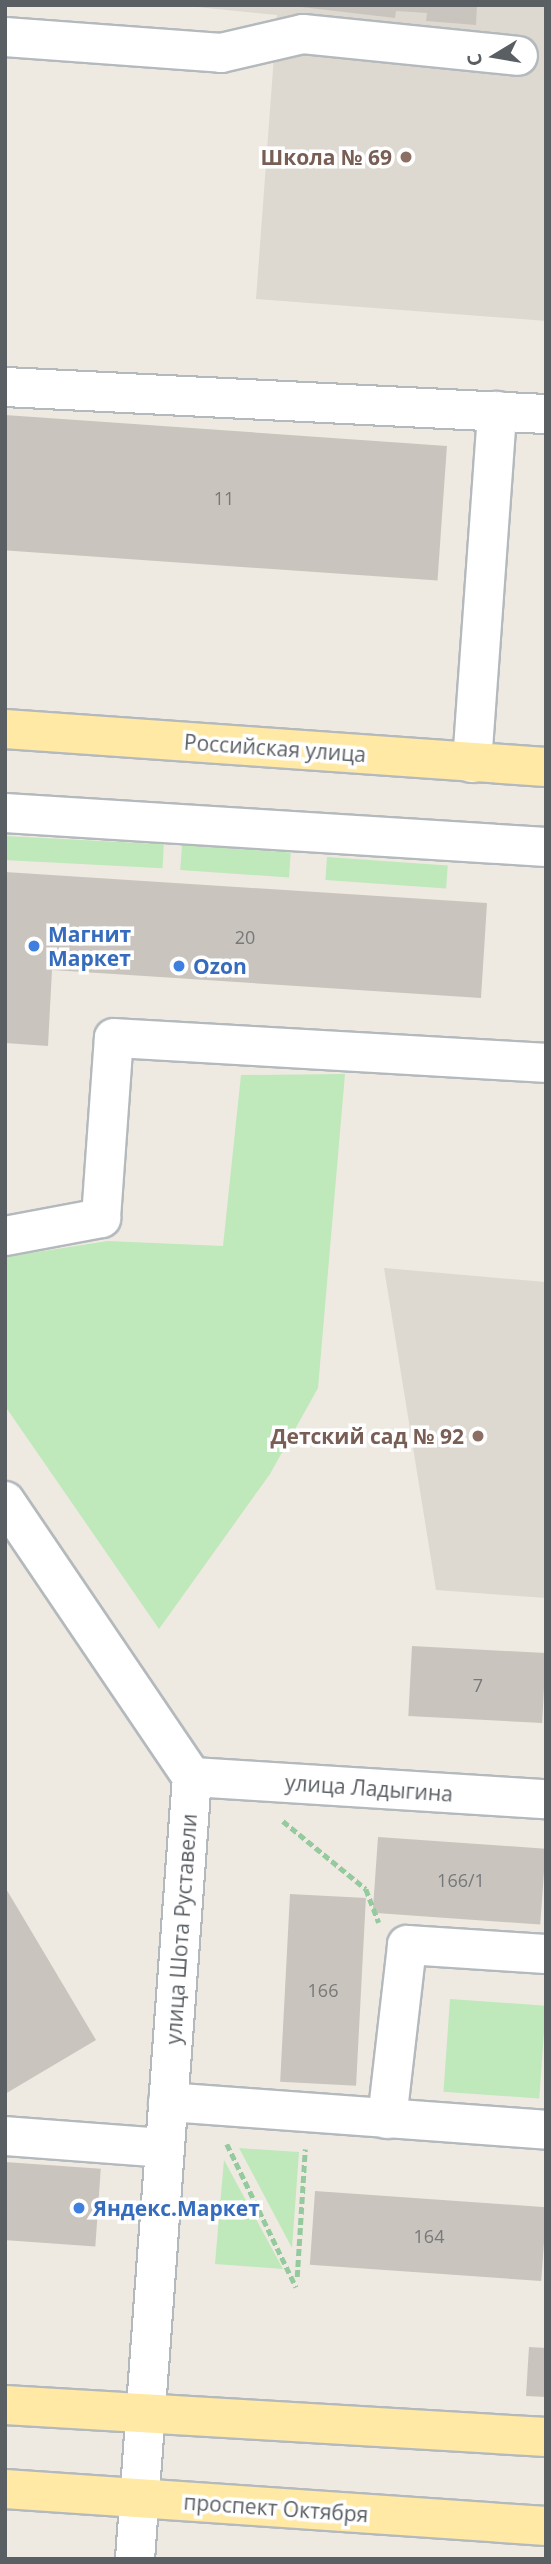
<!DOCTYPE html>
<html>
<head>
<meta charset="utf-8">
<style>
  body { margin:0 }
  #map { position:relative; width:551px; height:2564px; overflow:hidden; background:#eeeae1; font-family:"Open Sans",sans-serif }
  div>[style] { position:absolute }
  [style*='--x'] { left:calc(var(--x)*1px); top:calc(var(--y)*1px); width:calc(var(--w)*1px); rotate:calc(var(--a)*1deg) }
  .education>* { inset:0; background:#ded9d0 }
  .green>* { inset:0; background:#bfe8bb; transform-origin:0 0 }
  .building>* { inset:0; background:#c9c5be; transform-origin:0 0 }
  .path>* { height:4.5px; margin-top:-2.25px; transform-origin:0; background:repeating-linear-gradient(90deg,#94ca9e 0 7px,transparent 0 10.5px) }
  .roads { filter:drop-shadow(2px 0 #b4b9bd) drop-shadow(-2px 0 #b4b9bd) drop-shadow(0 2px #b4b9bd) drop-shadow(0 -2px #b4b9bd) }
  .minor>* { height:38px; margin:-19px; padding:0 19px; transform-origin:19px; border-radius:19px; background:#fff }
  .major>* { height:38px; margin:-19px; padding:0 19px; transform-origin:19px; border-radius:19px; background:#ffe9a5 }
  .dots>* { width:19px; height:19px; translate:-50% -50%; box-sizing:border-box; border:4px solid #fff; border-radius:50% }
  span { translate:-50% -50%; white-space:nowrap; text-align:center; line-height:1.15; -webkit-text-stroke:7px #fff; paint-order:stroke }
  .number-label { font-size:18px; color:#76787a }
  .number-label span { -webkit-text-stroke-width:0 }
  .education-label { font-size:21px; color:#785e54; font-weight:700 }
  .right { translate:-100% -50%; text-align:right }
  .street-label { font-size:21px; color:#5a5f64 }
  .shop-label { font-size:21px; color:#366cbe; font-weight:700 }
  .left { translate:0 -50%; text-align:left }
  .frame { position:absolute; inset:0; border:7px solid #5a5f64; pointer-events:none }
  .north { position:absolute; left:460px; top:21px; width:70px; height:70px; -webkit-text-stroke:5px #fff; paint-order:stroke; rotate:259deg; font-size:19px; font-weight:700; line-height:28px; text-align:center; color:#5a5f64 }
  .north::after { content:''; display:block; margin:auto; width:24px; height:32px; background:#5a5f64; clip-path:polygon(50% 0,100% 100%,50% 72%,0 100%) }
</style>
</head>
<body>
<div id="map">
  <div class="education">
    <div style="clip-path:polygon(546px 5px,546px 321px,256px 299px,277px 15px,177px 5px)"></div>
    <div style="clip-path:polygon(384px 1268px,546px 1282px,546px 1598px,436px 1590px)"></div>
  </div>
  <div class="green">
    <div style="left:5px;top:836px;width:159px;height:24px;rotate:3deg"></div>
    <div style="left:182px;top:845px;width:109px;height:25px;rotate:4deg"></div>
    <div style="left:327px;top:857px;width:121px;height:23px;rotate:4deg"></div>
    <div style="clip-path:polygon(345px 1074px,318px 1388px,270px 1474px,159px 1629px,5px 1406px,5px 1257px,108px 1241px,223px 1246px,241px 1075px)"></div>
    <div style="left:450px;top:1999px;width:96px;height:93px;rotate:4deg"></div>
    <div style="clip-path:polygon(239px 2148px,299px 2152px,292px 2248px)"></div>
    <div style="clip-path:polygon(224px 2160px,283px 2269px,215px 2264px)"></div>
  </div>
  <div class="building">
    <div style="clip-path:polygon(284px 5px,477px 5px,476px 25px,426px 21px,427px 13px,396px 11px,395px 18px)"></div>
    <div style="left:5px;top:415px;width:443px;height:135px;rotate:4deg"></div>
    <div style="clip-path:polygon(5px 872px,487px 903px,481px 998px,52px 970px,48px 1046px,5px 1043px)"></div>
    <div style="left:412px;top:1646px;width:134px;height:70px;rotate:3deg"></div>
    <div style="left:378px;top:1837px;width:168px;height:76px;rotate:4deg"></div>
    <div style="clip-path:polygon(5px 1887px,96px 2040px,5px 2094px)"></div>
    <div style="left:290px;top:1894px;width:76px;height:188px;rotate:3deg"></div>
    <div style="left:5px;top:2162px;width:96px;height:78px;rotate:4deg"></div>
    <div style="left:315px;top:2191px;width:232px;height:74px;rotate:4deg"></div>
    <div style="clip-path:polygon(529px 2347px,546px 2348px,546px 2397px,526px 2396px)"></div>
  </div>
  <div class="path">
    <div style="--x:283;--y:1821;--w:107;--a:39.3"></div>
    <div style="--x:366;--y:1889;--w:36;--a:69"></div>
    <div style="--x:227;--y:2144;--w:159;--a:64.2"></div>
    <div style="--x:297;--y:2277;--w:128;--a:-86.4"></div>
  </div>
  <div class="roads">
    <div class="minor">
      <div style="--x:5;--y:37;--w:217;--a:4.2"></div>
      <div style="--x:221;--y:53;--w:84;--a:-13"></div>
      <div style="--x:303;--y:34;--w:216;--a:5.8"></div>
      <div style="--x:5;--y:387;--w:542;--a:2.86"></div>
      <div style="--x:472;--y:763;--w:353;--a:-85.9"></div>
      <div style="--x:5;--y:813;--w:542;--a:3.6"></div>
      <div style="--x:5;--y:1236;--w:98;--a:-10.6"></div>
      <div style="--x:101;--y:1218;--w:180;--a:-85.9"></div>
      <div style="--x:114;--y:1038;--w:433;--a:3.3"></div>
      <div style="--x:5;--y:1501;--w:333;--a:55.9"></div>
      <div style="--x:192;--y:1777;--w:784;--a:94.17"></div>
      <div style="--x:192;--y:1777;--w:355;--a:3.6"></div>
      <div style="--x:168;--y:2102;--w:379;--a:4.2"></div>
      <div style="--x:387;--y:2119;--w:175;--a:-83.4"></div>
      <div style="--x:407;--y:1945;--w:139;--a:3.7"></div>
      <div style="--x:5;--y:2136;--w:159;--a:4.3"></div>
    </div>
    <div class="major">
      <div style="--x:5;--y:729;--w:542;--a:4.02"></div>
      <div style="--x:5;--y:2405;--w:542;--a:3.39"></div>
      <div style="--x:5;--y:2489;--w:542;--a:3.91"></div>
    </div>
  </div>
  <div class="dots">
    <div style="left:406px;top:157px;background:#8d6e63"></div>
    <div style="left:34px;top:946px;background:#3f7fe0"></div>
    <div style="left:179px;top:966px;background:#3f7fe0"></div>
    <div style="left:478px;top:1436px;background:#8d6e63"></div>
    <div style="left:79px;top:2208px;background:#3f7fe0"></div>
  </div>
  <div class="number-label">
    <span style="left:224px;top:498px">11</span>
    <span style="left:245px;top:937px">20</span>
    <span style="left:478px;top:1685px">7</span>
    <span style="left:461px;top:1880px">166/1</span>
    <span style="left:323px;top:1990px">166</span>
    <span style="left:429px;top:2236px">164</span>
  </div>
  <div class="education-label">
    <span class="right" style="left:392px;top:157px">Школа № 69</span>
    <span class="right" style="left:464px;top:1436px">Детский сад № 92</span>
  </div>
  <div class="street-label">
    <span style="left:275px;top:748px;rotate:4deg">Российская улица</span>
    <span style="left:369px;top:1788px;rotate:4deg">улица Ладыгина</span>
    <span style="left:181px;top:1929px;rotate:-86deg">улица Шота Руставели</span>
    <span style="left:276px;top:2508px;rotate:4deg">проспект Октября</span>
  </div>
  <div class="shop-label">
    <span class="left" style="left:48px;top:946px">Магнит<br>Маркет</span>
    <span class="left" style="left:193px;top:966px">Ozon</span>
    <span class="left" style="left:93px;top:2208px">Яндекс.Маркет</span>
  </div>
  <div class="frame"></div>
  <div class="north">С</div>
</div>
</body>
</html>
